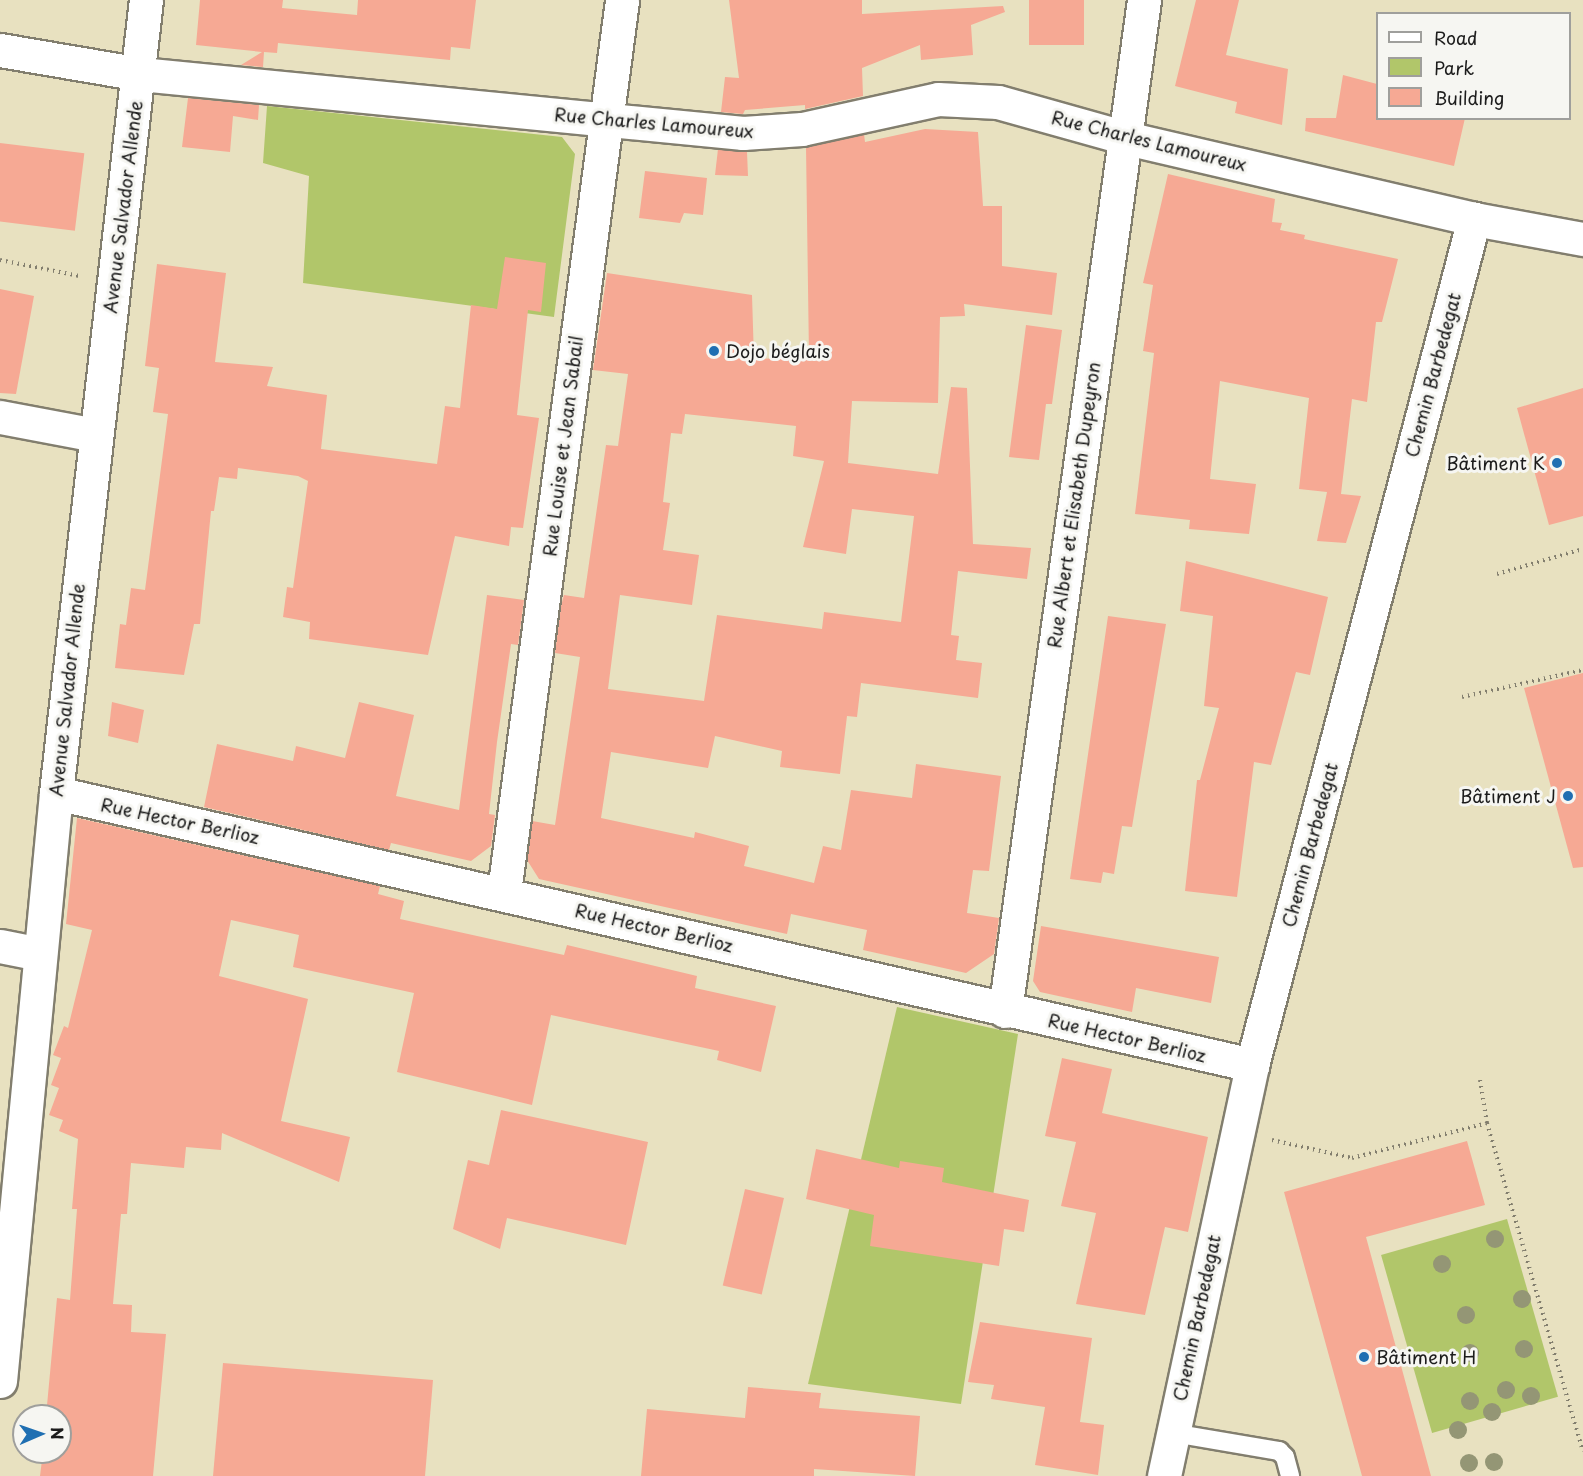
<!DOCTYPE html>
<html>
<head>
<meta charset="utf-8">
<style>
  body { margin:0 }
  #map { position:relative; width:1583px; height:1476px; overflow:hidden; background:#e8e1c0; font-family:"Playpen Sans",sans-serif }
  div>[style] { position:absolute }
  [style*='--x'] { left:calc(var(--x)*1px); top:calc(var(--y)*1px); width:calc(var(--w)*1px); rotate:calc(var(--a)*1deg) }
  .green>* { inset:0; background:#b1c66a; transform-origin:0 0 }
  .building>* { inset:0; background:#f6a994; transform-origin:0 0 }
  .path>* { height:4px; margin-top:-2px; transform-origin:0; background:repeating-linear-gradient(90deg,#827e6e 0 1.5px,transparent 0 6px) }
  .roads { filter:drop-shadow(2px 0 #827e6e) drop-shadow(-2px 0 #827e6e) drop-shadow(0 2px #827e6e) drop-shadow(0 -2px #827e6e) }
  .lane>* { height:18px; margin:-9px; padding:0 9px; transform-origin:9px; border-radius:9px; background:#fff }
  .street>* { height:33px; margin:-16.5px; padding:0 16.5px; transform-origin:16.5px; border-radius:16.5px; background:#fff }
  .trees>* { width:18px; height:18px; margin:-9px; border-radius:50%; background:#949675 }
  .dots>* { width:16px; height:16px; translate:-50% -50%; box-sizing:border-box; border:3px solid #f6f6f2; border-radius:50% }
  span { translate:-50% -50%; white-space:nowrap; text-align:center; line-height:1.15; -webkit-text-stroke:6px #f6f6f2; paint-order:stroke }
  .street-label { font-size:18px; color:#1c1c1c }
  .poi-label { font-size:18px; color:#1c1c1c }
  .left { translate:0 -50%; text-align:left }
  .right { translate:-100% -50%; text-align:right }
  .legend { position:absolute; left:1376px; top:12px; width:195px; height:108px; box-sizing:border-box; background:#f6f6f2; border:2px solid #9f9f9c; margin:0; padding:8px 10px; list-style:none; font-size:18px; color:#1c1c1c }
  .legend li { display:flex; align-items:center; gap:12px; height:30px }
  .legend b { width:30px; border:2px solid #9f9f9c }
  .north { position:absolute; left:12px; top:1404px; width:60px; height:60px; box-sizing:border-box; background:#f6f6f2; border:2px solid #9f9f9c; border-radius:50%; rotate:88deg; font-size:16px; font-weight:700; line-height:24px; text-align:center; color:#1c1c1c }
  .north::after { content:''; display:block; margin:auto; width:21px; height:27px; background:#1f6fb2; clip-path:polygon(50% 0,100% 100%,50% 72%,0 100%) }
</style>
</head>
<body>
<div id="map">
  <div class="green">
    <div style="clip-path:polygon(267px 106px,562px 137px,575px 154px,554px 317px,303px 283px,309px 176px,263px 163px)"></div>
    <div style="clip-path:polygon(897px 1007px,1018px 1034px,961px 1404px,808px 1384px)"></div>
    <div style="left:1507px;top:1219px;width:185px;height:131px;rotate:74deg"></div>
  </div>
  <div class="building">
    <div style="clip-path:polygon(200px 0,283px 0,282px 8px,357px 15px,358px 0,476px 0,470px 49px,451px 47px,450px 60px,278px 43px,277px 53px,264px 52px,263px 67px,241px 65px,262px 52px,196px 45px)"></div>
    <div style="clip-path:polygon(729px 0,862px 0,862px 14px,1003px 6px,1005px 12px,971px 25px,973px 55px,921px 60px,920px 45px,862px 68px,863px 96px,805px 109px,805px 105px,745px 110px,743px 114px,721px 112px,725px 77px,739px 78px)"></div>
    <div style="left:1029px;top:0;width:55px;height:45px"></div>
    <div style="clip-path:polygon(1196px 0,1239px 0,1226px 55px,1288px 69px,1282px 125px,1235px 113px,1237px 102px,1175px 86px)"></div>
    <div style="clip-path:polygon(1343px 75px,1377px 84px,1377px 118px,1465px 118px,1454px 166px,1305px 131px,1306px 118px,1336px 118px)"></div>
    <div style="clip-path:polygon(188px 98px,259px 105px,258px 120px,233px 116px,230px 152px,182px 147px)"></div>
    <div style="clip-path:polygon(evenodd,925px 129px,978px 132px,983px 206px,1002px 206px,1002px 266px,1057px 273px,1052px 315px,964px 304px,965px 316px,940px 317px,938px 403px,852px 401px,848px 463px,938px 474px,951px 387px,967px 388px,973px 544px,1031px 548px,1027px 579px,958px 571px,951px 635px,959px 636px,956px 660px,982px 663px,978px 698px,861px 683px,857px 717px,847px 716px,840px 774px,780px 767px,782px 751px,715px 736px,708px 768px,611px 752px,601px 818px,694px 838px,695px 832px,749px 846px,744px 866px,814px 883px,823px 846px,841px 850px,851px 790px,912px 798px,916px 764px,1001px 776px,989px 871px,973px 870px,967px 913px,999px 918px,994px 954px,966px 973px,863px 950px,867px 930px,791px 914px,787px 934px,539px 879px,527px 860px,532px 821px,555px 825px,580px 657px,555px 653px,561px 606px,564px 595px,584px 598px,606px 445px,618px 446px,628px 374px,593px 370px,607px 273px,752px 295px,754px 359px,809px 357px,806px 147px,864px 134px,865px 142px,925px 129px,685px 414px,796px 426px,793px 456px,824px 461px,803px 547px,846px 554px,852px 509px,914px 516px,901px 622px,824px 612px,822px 629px,717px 615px,704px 701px,608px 689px,620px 595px,692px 605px,699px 555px,663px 550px,670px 503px,663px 502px,671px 433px,682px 434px,685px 414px)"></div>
    <div style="left:0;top:143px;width:85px;height:78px;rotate:7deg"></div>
    <div style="clip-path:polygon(718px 149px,747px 152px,748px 176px,715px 175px)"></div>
    <div style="clip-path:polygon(645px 171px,707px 178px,703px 215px,684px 213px,680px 223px,639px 218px)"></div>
    <div style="clip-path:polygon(1168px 174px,1275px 199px,1272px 222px,1282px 223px,1280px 230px,1305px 235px,1304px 239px,1398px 259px,1382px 322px,1376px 322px,1367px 402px,1352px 399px,1341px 494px,1361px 496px,1346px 543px,1317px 541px,1327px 492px,1299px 489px,1309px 398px,1220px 381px,1210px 479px,1256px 484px,1249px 534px,1189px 529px,1190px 520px,1135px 514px,1154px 353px,1143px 351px,1153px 285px,1143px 283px)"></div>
    <div style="clip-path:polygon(505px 257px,546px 263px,541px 312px,528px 310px,517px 415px,539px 418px,523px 528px,511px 527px,509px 546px,455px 536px,428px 655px,309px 639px,310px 622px,283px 617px,287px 587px,293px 588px,308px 481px,298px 476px,238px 468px,237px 479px,219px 477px,214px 511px,211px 511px,200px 624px,194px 624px,184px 675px,115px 668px,120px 624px,126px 625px,131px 588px,145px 590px,168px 414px,153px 412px,159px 368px,145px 366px,157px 264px,226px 273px,215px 362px,273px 367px,267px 386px,327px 395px,321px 449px,437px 464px,445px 406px,460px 408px,471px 305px,497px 309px)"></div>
    <div style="clip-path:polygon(0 289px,34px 296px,16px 394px,0 393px)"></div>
    <div style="clip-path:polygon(1026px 325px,1062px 330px,1052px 404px,1046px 404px,1039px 460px,1009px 457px)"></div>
    <div style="clip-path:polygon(1583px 388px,1583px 516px,1549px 525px,1517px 408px)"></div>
    <div style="clip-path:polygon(1186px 561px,1328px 597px,1310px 675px,1296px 672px,1271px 765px,1254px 762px,1237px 897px,1185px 891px,1197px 780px,1200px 780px,1219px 708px,1204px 706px,1213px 616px,1180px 611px)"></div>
    <div style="clip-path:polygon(487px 595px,524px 600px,518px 645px,511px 644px,497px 742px,489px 814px,495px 815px,491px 846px,471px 861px,391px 843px,389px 850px,204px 807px,217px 744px,293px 761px,296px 746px,345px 758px,359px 702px,414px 715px,396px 796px,459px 810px)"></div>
    <div style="clip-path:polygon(1108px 616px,1166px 624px,1132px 827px,1122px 826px,1114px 874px,1103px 872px,1101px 883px,1070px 879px)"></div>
    <div style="clip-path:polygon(1583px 673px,1583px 867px,1573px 868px,1524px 688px)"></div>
    <div style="clip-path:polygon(112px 702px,144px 710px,138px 743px,108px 736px)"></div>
    <div style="clip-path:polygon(77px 818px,380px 886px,378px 894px,404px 901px,400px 919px,564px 955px,567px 945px,697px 976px,695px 988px,776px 1006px,761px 1072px,717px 1060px,719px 1051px,551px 1015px,532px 1105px,397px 1072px,414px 993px,293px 967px,299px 935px,231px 920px,219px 976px,308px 999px,281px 1121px,350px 1137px,339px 1182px,222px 1133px,221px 1150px,186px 1147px,184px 1168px,131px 1163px,127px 1214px,121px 1214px,113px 1304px,132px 1305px,131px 1332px,166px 1334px,153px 1476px,40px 1476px,43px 1452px,60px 1452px,60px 1416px,46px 1416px,57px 1298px,70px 1300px,77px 1209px,72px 1209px,78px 1139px,59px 1131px,63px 1120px,49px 1115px,59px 1088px,51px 1085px,61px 1058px,53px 1055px,64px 1026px,68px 1028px,92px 930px,66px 924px)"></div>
    <div style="clip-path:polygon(1041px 926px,1219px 957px,1211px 1003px,1136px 988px,1132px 1012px,1040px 992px,1033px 981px)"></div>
    <div style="clip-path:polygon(1062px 1058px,1112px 1069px,1102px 1113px,1208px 1137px,1188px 1232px,1165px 1227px,1145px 1315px,1076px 1304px,1096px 1213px,1061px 1206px,1076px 1142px,1045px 1136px)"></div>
    <div style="clip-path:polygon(501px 1110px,648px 1142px,626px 1245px,507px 1218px,500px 1249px,453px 1229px,468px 1160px,489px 1165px)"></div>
    <div style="clip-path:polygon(1467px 1141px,1485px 1205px,1366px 1237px,1431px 1476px,1362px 1476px,1284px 1192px)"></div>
    <div style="clip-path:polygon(816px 1149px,899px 1168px,900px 1161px,944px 1168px,942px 1182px,1029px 1200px,1024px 1232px,1004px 1229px,999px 1266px,870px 1246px,874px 1215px,806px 1199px)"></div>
    <div style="left:745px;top:1189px;width:40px;height:99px;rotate:13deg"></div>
    <div style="clip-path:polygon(980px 1322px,1092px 1338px,1080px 1422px,1104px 1425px,1098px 1475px,1035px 1465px,1045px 1407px,991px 1399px,994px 1385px,968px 1382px)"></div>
    <div style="clip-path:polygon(223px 1363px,433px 1380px,425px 1476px,213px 1476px)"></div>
    <div style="clip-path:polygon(748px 1387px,821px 1393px,819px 1408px,920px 1416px,915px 1476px,814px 1469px,814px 1476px,641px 1476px,647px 1409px,745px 1418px)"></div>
  </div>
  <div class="path">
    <div style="--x:0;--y:260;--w:81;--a:11.4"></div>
    <div style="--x:1497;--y:574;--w:90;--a:-16.2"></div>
    <div style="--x:1462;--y:697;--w:124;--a:-12.6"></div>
    <div style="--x:1480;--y:1080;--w:44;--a:80.8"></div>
    <div style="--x:1272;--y:1140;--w:82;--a:12.7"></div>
    <div style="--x:1352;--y:1158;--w:139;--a:-14.5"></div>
    <div style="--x:1487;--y:1123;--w:342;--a:73.7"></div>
  </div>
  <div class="roads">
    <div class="lane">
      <div style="--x:1173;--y:1433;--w:108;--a:9.6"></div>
      <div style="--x:1279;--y:1451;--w:8;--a:45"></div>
      <div style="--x:1285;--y:1457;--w:20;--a:75"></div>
    </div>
    <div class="street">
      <div style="--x:0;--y:50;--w:142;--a:9.7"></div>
      <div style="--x:140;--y:74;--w:606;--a:5.59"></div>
      <div style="--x:743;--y:133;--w:59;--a:-3.9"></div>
      <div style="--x:802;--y:129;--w:139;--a:-12.4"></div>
      <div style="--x:938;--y:99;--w:60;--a:2.9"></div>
      <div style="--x:998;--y:102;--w:133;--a:15.7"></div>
      <div style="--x:1126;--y:138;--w:357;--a:13.1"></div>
      <div style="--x:1474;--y:219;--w:111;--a:10.4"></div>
      <div style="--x:0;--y:417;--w:97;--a:10.7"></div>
      <div style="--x:56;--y:793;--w:1227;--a:12.81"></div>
      <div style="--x:504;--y:892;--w:900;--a:-82.46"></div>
      <div style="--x:0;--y:946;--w:41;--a:11.3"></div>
      <div style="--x:1005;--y:1011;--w:1021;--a:-82.17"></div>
      <div style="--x:0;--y:1381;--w:591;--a:-84.56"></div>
      <div style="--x:56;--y:793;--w:798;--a:-83.53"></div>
      <div style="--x:1164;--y:1476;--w:420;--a:-77.9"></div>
      <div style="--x:1252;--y:1065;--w:875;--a:-75.3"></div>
    </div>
  </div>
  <div class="trees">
    <div style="left:1495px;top:1239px"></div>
    <div style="left:1442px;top:1264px"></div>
    <div style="left:1522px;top:1299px"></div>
    <div style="left:1466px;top:1315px"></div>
    <div style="left:1524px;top:1349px"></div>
    <div style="left:1470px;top:1353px"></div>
    <div style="left:1506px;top:1390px"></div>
    <div style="left:1531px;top:1396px"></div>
    <div style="left:1470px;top:1401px"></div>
    <div style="left:1492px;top:1412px"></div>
    <div style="left:1458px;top:1430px"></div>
    <div style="left:1494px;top:1462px"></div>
    <div style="left:1469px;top:1463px"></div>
  </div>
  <div class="dots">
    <div style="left:714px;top:351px;background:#1f6fb2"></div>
    <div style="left:1557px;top:463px;background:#1f6fb2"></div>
    <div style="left:1568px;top:796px;background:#1f6fb2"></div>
    <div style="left:1364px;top:1357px;background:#1f6fb2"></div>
  </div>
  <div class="street-label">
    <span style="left:654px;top:123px;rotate:5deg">Rue Charles Lamoureux</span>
    <span style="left:1149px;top:141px;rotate:14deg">Rue Charles Lamoureux</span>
    <span style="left:123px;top:207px;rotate:-83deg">Avenue Salvador Allende</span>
    <span style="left:1433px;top:375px;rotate:-75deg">Chemin Barbedegat</span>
    <span style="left:563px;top:446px;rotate:-83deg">Rue Louise et Jean Sabail</span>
    <span style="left:1074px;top:505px;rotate:-82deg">Rue Albert et Elisabeth Dupeyron</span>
    <span style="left:67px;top:690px;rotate:-84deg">Avenue Salvador Allende</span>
    <span style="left:180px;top:821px;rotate:12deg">Rue Hector Berlioz</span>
    <span style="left:1310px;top:845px;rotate:-75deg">Chemin Barbedegat</span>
    <span style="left:654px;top:928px;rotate:13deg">Rue Hector Berlioz</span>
    <span style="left:1127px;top:1038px;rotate:13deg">Rue Hector Berlioz</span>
    <span style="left:1197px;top:1318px;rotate:-78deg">Chemin Barbedegat</span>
  </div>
  <div class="poi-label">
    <span class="left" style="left:726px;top:351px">Dojo béglais</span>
    <span class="right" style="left:1545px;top:463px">Bâtiment K</span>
    <span class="right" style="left:1556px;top:796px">Bâtiment J</span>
    <span class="left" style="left:1376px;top:1357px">Bâtiment H</span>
  </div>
  <ul class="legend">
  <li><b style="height:8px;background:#fff"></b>Road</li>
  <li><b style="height:16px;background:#b1c66a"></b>Park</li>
  <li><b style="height:16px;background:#f6a994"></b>Building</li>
  </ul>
  <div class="north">N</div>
</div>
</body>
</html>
